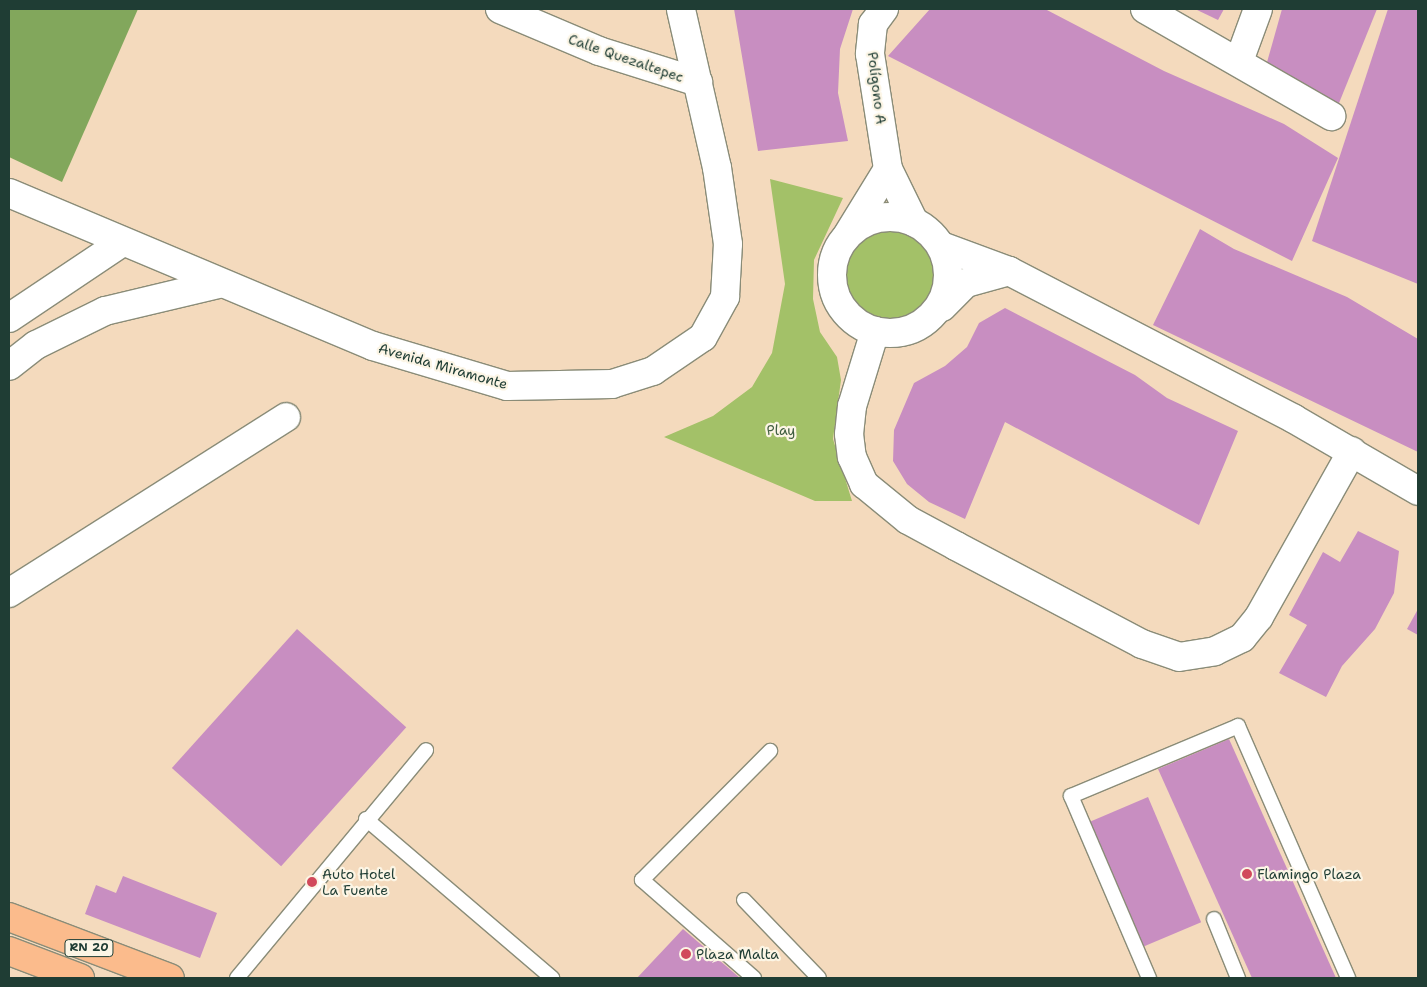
<!DOCTYPE html>
<html>
<head>
<meta charset="utf-8">
<style>
  body { margin:0 }
  #map { position:relative; width:1427px; height:987px; overflow:hidden; background:#f4dabd; font-family:"Shantell Sans",sans-serif }
  div>[style] { position:absolute }
  [style*='--x'] { left:calc(var(--x)*1px); top:calc(var(--y)*1px); width:calc(var(--w)*1px); rotate:calc(var(--a)*1deg) }
  .green>* { inset:0; background:#a3c168 }
  .round { border-radius:50% }
  .forest>* { inset:0; background:#82a75c }
  .building>* { inset:0; background:#c88ec1; transform-origin:0 0 }
  .roads { filter:drop-shadow(1px 0 #8a8c78) drop-shadow(-1px 0 #8a8c78) drop-shadow(0 1px #8a8c78) drop-shadow(0 -1px #8a8c78) }
  .lane>* { height:14px; margin:-7px; padding:0 7px; transform-origin:7px; border-radius:7px; background:#fff }
  .street>* { height:28px; margin:-14px; padding:0 14px; transform-origin:14px; border-radius:14px; background:#fff }
  .street>.ring { margin:-14px; padding:0; box-sizing:content-box; background:none; border:28px solid #fff; border-radius:50% }
  .highway>* { height:28px; margin:-14px; padding:0 14px; transform-origin:14px; border-radius:14px; background:#fbbb8c }
  .dots>* { width:14px; height:14px; translate:-50% -50%; box-sizing:border-box; border:2px solid #fcf5e5; border-radius:50% }
  span { translate:-50% -50%; white-space:nowrap; text-align:center; line-height:1.15; -webkit-text-stroke:4.5px #fcf5e5; paint-order:stroke }
  .shield-label span { padding:1px 4px; background:#fcf5e5; border:1px solid; border-radius:4px; -webkit-text-stroke-width:0 }
  .shield-label { font-size:12px; color:#1f3d34; font-weight:700 }
  .street-label { font-size:14px; color:#1f3d34 }
  .park-label { font-size:14px; color:#405e41 }
  .poi-label { font-size:14px; color:#1f3d34 }
  .left { translate:0 -50%; text-align:left }
  .frame { position:absolute; inset:0; border:10px solid #1f3d34; pointer-events:none }
</style>
</head>
<body>
<div id="map">
  <div class="green">
    <div style="clip-path:polygon(770px 179px,843px 198px,814px 260px,813px 299px,820px 332px,837px 357px,841px 380px,833px 439px,852px 501px,815px 501px,664px 437px,713px 416px,752px 387px,772px 353px,785px 284px)"></div>
    <div class="round" style="left:845px;top:230px;width:90px;height:90px"></div>
  </div>
  <div class="forest">
    <div style="clip-path:polygon(9px 9px,138px 9px,62px 182px,9px 157px)"></div>
  </div>
  <div class="building">
    <div style="clip-path:polygon(734px 9px,853px 9px,840px 49px,838px 93px,848px 141px,758px 151px)"></div>
    <div style="clip-path:polygon(930px 9px,1045px 9px,1164px 71px,1284px 124px,1338px 158px,1292px 261px,888px 56px)"></div>
    <div style="clip-path:polygon(1195px 9px,1224px 9px,1218px 20px)"></div>
    <div style="clip-path:polygon(1282px 9px,1377px 9px,1337px 108px,1264px 73px)"></div>
    <div style="clip-path:polygon(1388px 9px,1418px 9px,1418px 284px,1312px 241px)"></div>
    <div style="clip-path:polygon(1200px 229px,1234px 249px,1347px 297px,1418px 339px,1418px 452px,1153px 325px)"></div>
    <div style="clip-path:polygon(1005px 308px,1135px 375px,1167px 398px,1238px 431px,1199px 525px,1005px 422px,965px 519px,929px 502px,907px 484px,893px 461px,894px 430px,914px 383px,945px 366px,967px 347px,979px 323px)"></div>
    <div style="clip-path:polygon(1358px 531px,1399px 551px,1394px 593px,1375px 629px,1342px 666px,1326px 697px,1279px 673px,1307px 625px,1289px 615px,1323px 552px,1340px 562px)"></div>
    <div style="clip-path:polygon(1418px 609px,1418px 635px,1407px 629px)"></div>
    <div style="left:297px;top:629px;width:147px;height:187px;rotate:42deg"></div>
    <div style="clip-path:polygon(1229px 739px,1336px 978px,1252px 978px,1158px 769px)"></div>
    <div style="left:1148px;top:797px;width:136px;height:65px;rotate:67deg"></div>
    <div style="clip-path:polygon(123px 876px,217px 913px,200px 958px,85px 914px,96px 885px,116px 893px)"></div>
    <div style="clip-path:polygon(683px 929px,740px 978px,637px 978px)"></div>
  </div>
  <div class="roads">
    <div class="lane">
      <div style="--x:366;--y:819;--w:245;--a:40.5"></div>
      <div style="--x:744;--y:900;--w:108;--a:46.1"></div>
      <div style="--x:1214;--y:919;--w:64;--a:67.9"></div>
      <div style="--x:237;--y:978;--w:296;--a:-50.3"></div>
      <div style="--x:754;--y:978;--w:149;--a:-138.8"></div>
      <div style="--x:642;--y:880;--w:182;--a:-45.2"></div>
      <div style="--x:1149;--y:978;--w:198;--a:-113.2"></div>
      <div style="--x:1071;--y:796;--w:181;--a:-22.7"></div>
      <div style="--x:1238;--y:726;--w:275;--a:66.4"></div>
    </div>
    <div class="street">
      <div style="--x:500;--y:9;--w:108;--a:23"></div>
      <div style="--x:599;--y:51;--w:104;--a:17.4"></div>
      <div style="--x:884;--y:9;--w:19;--a:126"></div>
      <div style="--x:873;--y:24;--w:30;--a:96"></div>
      <div style="--x:870;--y:54;--w:116;--a:81.1"></div>
      <div style="--x:888;--y:169;--w:59;--a:63.9"></div>
      <div style="--x:1145;--y:9;--w:215;--a:29.9"></div>
      <div style="--x:1239;--y:61;--w:55;--a:-69.9"></div>
      <div style="--x:9;--y:193;--w:395;--a:22.8"></div>
      <div style="--x:373;--y:346;--w:140;--a:16.6"></div>
      <div style="--x:507;--y:386;--w:105;--a:-1.1"></div>
      <div style="--x:612;--y:384;--w:43;--a:-17.6"></div>
      <div style="--x:653;--y:371;--w:60;--a:-34.2"></div>
      <div style="--x:703;--y:337;--w:46;--a:-61.2"></div>
      <div style="--x:725;--y:297;--w:53;--a:-86.8"></div>
      <div style="--x:728;--y:244;--w:77;--a:-98.2"></div>
      <div style="--x:717;--y:168;--w:163;--a:-102.8"></div>
      <div class="ring" style="left:832px;top:217px;width:88px;height:88px"></div>
      <div style="--x:848;--y:234;--w:76;--a:-58.4"></div>
      <div style="--x:941;--y:246;--w:72;--a:20.2"></div>
      <div style="--x:1009;--y:271;--w:321;--a:27.4"></div>
      <div style="--x:1294;--y:419;--w:143;--a:30.1"></div>
      <div style="--x:942;--y:307;--w:34;--a:-45"></div>
      <div style="--x:966;--y:283;--w:45;--a:-15.6"></div>
      <div style="--x:9;--y:318;--w:135;--a:-33.8"></div>
      <div style="--x:875;--y:331;--w:78;--a:107"></div>
      <div style="--x:852;--y:406;--w:28;--a:96"></div>
      <div style="--x:849;--y:434;--w:23;--a:83"></div>
      <div style="--x:852;--y:457;--w:30;--a:66"></div>
      <div style="--x:864;--y:484;--w:57;--a:39.3"></div>
      <div style="--x:908;--y:520;--w:55;--a:28.4"></div>
      <div style="--x:956;--y:546;--w:210;--a:27.8"></div>
      <div style="--x:1142;--y:644;--w:39;--a:19"></div>
      <div style="--x:1179;--y:657;--w:36;--a:-9"></div>
      <div style="--x:1215;--y:651;--w:30;--a:-26"></div>
      <div style="--x:1242;--y:638;--w:27;--a:-51"></div>
      <div style="--x:1259;--y:617;--w:190;--a:-60.7"></div>
      <div style="--x:9;--y:366;--w:34;--a:-38"></div>
      <div style="--x:36;--y:345;--w:77;--a:-26.2"></div>
      <div style="--x:105;--y:311;--w:116;--a:-13.4"></div>
      <div style="--x:9;--y:593;--w:328;--a:-32.4"></div>
    </div>
    <div class="highway">
      <div style="--x:9;--y:917;--w:172;--a:20.8"></div>
      <div style="--x:9;--y:951;--w:76;--a:20.8"></div>
    </div>
  </div>
  <div class="dots">
    <div style="left:1247px;top:874px;background:#d1495b"></div>
    <div style="left:312px;top:882px;background:#d1495b"></div>
    <div style="left:686px;top:954px;background:#d1495b"></div>
  </div>
  <div class="shield-label">
    <span style="left:89px;top:948px">RN 20</span>
  </div>
  <div class="street-label">
    <span style="left:626px;top:58px;rotate:19deg">Calle Quezaltepec</span>
    <span style="left:877px;top:88px;rotate:83deg">Polígono A</span>
    <span style="left:443px;top:366px;rotate:16deg">Avenida Miramonte</span>
  </div>
  <div class="park-label">
    <span style="left:781px;top:430px">Play</span>
  </div>
  <div class="poi-label">
    <span class="left" style="left:322px;top:882px">Auto Hotel<br>La Fuente</span>
    <span class="left" style="left:1257px;top:874px">Flamingo Plaza</span>
    <span class="left" style="left:696px;top:954px">Plaza Malta</span>
  </div>
  <div class="frame"></div>
</div>
</body>
</html>
